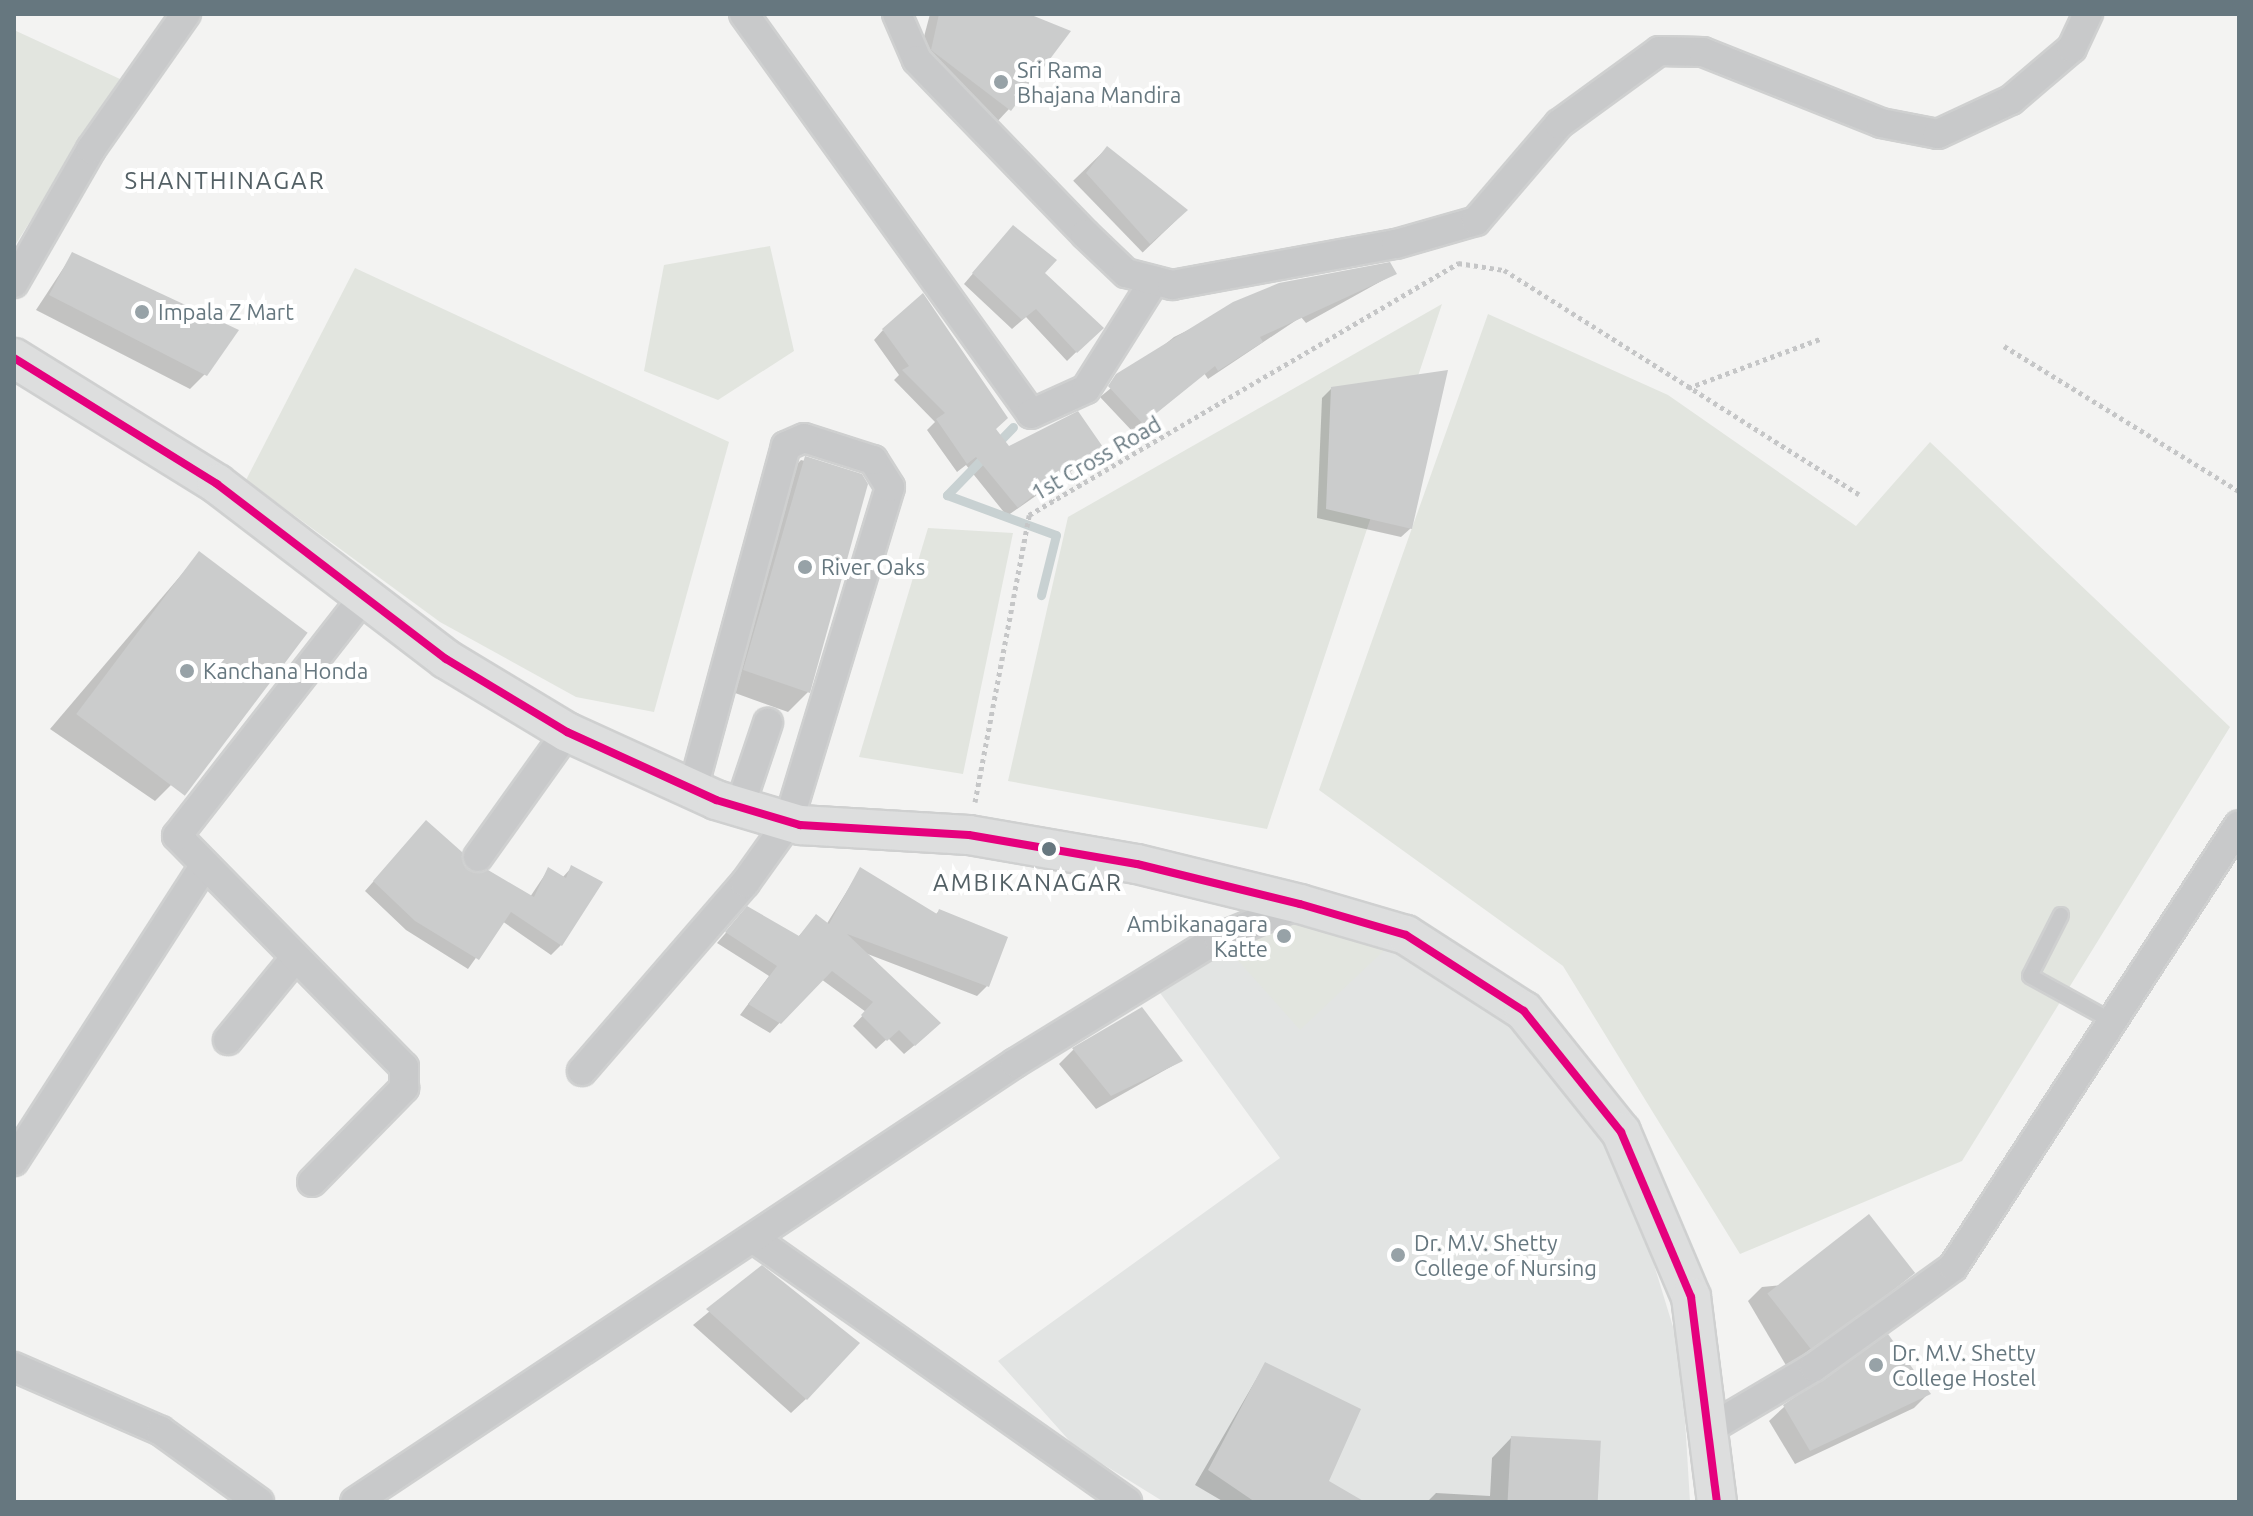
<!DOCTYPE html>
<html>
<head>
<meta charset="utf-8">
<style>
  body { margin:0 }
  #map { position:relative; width:2253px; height:1516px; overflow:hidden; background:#f3f3f2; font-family:Ubuntu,sans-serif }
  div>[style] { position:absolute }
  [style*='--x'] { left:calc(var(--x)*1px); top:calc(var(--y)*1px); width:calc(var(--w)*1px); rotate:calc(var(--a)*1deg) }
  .built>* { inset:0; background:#e2e4e3 }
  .green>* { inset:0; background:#e2e5df }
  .shadow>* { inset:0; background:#0003; transform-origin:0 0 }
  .stream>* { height:9px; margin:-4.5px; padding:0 4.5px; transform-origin:4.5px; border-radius:4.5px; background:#c8d1d2 }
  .building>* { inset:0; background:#cbcccc; transform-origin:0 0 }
  .path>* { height:5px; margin-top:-2.5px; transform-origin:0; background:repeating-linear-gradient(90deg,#c5c6c7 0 4px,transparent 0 8px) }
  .roads { filter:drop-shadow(2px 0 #cfd0d0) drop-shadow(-2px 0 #cfd0d0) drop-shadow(0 2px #cfd0d0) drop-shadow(0 -2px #cfd0d0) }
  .lane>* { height:14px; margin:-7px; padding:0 7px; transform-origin:7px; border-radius:7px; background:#c8c9ca }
  .street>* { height:28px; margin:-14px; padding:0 14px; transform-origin:14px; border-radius:14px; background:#c8c9ca }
  .secondary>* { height:38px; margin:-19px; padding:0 19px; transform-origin:19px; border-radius:19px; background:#dddede }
  .bus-1>* { height:8px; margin:-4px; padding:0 4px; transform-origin:4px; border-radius:4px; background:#e5007d }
  .dots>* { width:22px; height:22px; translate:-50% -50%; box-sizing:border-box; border:4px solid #fff; border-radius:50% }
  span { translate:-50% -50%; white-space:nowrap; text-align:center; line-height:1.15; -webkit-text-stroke:8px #fff; paint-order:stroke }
  .poi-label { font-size:22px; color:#66777f }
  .left { translate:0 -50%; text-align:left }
  .right { translate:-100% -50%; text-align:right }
  .street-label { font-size:22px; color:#66777f }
  .neighbourhood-label { font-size:24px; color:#536065; letter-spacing:2px }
  .frame { position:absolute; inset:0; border:16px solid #66777f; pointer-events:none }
</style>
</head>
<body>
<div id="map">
  <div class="built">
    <div style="clip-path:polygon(1218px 938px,1394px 941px,1550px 1041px,1615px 1137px,1681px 1353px,1690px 1502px,1164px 1502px,1075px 1447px,998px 1361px,1280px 1158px,1155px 986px)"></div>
  </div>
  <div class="green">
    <div style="clip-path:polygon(14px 30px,120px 79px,14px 247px)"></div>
    <div style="clip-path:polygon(770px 246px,794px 351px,718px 400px,644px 371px,664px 265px)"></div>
    <div style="clip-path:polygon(355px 268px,729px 442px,654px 712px,576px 697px,440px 622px,246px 480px)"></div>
    <div style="clip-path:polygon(1442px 304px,1267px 829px,1008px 781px,1068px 517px)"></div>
    <div style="clip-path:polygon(1488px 314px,1668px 395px,1856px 526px,1930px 442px,2230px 727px,1962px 1161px,1740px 1254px,1563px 966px,1319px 790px)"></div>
    <div style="clip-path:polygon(928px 528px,1013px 533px,963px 774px,859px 757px)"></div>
    <div style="clip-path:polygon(1296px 916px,1394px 941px,1300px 1030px,1218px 938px)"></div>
  </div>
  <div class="shadow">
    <div style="clip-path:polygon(930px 14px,1024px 14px,1009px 109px,995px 124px,917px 63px)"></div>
    <div style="left:1107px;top:148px;width:100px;height:47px;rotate:46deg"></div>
    <div style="clip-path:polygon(1004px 237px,1101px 328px,1067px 361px,1026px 317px,1012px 329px,964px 284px)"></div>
    <div style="clip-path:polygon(72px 255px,205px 374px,190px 389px,36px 310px)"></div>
    <div style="clip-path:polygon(1394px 274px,1306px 323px,1301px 317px,1208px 379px,1204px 373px,1133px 432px,1100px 397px,1174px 337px,1280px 285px)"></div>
    <div style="clip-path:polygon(883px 330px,1008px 448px,1103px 449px,1007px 516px,966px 465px,957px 472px,927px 430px,935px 422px,894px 380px,899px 375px,874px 340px)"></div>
    <div style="clip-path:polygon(1332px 388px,1411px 528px,1401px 537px,1317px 518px,1322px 398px)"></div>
    <div style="clip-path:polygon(801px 460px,861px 476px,808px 692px,788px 712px,724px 689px,781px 480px)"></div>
    <div style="clip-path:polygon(199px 554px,174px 782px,155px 801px,50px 729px)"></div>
    <div style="clip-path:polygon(417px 832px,466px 872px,530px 897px,548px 870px,562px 878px,572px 867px,561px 945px,551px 955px,502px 921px,468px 969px,406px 930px,365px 891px)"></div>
    <div style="clip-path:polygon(860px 870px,935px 915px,939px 911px,987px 986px,977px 996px,865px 953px,929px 1033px,904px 1054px,888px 1038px,876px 1049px,853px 1026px,866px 1012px,821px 979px,770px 1033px,740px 1015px,769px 976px,717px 943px,738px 919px,798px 937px,816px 917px,826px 925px)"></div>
    <div style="clip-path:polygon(1074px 1049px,1181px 1061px,1096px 1109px,1059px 1064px)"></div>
    <div style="clip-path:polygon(762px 1268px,806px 1399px,791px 1413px,693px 1325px)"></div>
    <div style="clip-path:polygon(1912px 1273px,1787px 1367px,1748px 1301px,1762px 1287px)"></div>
    <div style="clip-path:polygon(1265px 1364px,1326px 1482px,1361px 1502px,1224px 1502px,1195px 1485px)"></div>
    <div style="clip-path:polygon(1928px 1394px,1914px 1408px,1795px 1464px,1769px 1421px,1784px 1407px)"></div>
    <div style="clip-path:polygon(1511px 1438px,1596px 1502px,1427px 1502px,1436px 1493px,1490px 1496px,1492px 1458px)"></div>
  </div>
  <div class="stream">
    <div style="--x:1013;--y:427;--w:95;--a:134.1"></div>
    <div style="--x:947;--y:495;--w:116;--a:20.2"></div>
    <div style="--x:1056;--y:535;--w:62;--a:104"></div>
  </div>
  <div class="building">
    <div style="clip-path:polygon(939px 14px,1029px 14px,1071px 31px,1011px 111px,931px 50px)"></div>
    <div style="clip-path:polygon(1107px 146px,1188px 210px,1150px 244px,1086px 173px)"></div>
    <div style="clip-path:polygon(1013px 225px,1057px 260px,1045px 273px,1104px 328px,1077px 353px,1036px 309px,1022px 320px,972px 273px)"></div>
    <div style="clip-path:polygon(72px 252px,239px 330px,207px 376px,49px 295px)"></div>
    <div style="clip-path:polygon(1390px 262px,1397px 274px,1260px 337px,1263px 342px,1218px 371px,1215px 366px,1143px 424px,1108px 386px,1116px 374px,1233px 302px,1279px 283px)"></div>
    <div style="clip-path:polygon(923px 293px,1008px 418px,996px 429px,1009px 446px,1078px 411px,1105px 450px,1064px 470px,1018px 508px,976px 457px,967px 464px,936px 419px,945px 413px,902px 370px,909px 366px,882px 329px)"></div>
    <div style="clip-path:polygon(1448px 370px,1412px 529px,1326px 509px,1331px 387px)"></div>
    <div style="clip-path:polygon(805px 456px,862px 474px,868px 484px,810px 693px,743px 670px)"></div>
    <div style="left:199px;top:551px;width:136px;height:204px;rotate:37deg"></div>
    <div style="clip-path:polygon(426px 820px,462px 852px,468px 870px,488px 870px,534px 897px,548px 867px,566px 878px,571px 865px,603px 882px,562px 946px,511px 912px,479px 960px,415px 921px,373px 881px)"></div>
    <div style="clip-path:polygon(860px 867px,937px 914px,939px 909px,1008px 937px,989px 987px,847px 934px,941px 1023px,915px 1046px,899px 1030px,887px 1041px,861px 1015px,873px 1002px,832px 971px,781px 1024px,748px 1004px,777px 966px,725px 932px,747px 906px,799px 936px,816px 914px,829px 924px)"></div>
    <div style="clip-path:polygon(1142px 1007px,1183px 1061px,1111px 1096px,1072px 1048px)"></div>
    <div style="left:1869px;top:1214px;width:75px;height:129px;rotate:52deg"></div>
    <div style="clip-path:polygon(762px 1265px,860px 1343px,807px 1400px,706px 1309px)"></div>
    <div style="clip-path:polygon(1888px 1334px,1931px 1394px,1810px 1451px,1783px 1405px)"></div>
    <div style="clip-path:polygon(1265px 1362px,1361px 1409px,1329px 1481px,1365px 1502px,1255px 1502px,1208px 1470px)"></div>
    <div style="left:1511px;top:1436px;width:90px;height:66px;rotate:3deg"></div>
  </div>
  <div class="path">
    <div style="--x:1458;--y:263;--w:47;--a:8.7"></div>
    <div style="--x:1504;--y:270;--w:420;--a:32.3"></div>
    <div style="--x:2004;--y:346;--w:276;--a:31.7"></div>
    <div style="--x:1688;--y:388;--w:141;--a:-20.4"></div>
    <div style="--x:1068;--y:473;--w:18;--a:47"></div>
    <div style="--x:1042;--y:487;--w:18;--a:52"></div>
    <div style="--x:975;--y:802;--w:292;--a:-79.3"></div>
    <div style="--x:1029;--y:515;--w:498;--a:-30.4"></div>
  </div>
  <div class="roads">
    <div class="lane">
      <div style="--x:2061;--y:915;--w:68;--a:116.9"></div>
      <div style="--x:2030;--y:976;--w:94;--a:28.8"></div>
    </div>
    <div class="street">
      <div style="--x:744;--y:14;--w:492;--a:54.3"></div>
      <div style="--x:1031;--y:414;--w:60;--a:-24.4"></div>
      <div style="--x:1086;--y:389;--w:128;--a:-57.8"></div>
      <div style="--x:897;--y:14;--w:50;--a:66.5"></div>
      <div style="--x:917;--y:60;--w:242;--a:46"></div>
      <div style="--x:1085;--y:234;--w:57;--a:43.6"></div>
      <div style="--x:1126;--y:273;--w:48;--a:14.6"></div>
      <div style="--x:1172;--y:285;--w:228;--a:-10.4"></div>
      <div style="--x:1396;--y:244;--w:83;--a:-16"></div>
      <div style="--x:1476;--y:221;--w:128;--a:-49.4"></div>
      <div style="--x:1559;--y:124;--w:124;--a:-36.1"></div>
      <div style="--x:1659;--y:51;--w:44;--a:1.3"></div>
      <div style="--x:1703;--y:52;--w:192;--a:21.7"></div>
      <div style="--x:1881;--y:123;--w:58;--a:10.9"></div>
      <div style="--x:1938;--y:134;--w:81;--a:-25"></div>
      <div style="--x:2011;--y:100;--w:80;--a:-40.4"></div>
      <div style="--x:2072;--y:48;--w:38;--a:-65"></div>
      <div style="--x:14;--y:283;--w:155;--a:-60.1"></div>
      <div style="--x:91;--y:149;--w:165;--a:-54.9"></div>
      <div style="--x:739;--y:809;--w:91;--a:-71.4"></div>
      <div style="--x:478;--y:857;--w:153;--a:-54.5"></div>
      <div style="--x:228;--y:1040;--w:106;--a:-50.7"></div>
      <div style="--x:582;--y:1071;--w:249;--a:-49.1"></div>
      <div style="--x:745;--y:883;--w:74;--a:-54.4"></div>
      <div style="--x:788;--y:823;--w:351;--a:-73.1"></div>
      <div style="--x:890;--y:487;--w:32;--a:-122"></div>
      <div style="--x:873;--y:460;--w:72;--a:-162.3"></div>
      <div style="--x:804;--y:438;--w:20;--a:156"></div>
      <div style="--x:786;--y:446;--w:355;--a:105.2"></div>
      <div style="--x:14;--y:1161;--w:349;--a:-57.2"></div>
      <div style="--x:312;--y:1182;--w:132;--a:-45.6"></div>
      <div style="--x:404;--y:1088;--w:21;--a:-90"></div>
      <div style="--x:404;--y:1067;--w:324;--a:-134.5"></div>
      <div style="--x:177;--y:836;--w:303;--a:-52"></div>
      <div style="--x:753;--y:1238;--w:458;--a:35.2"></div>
      <div style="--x:14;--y:1367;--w:160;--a:23.5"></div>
      <div style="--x:161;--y:1431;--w:121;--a:35.9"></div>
      <div style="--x:1709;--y:1429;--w:122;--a:-30.6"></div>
      <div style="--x:1814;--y:1367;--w:171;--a:-35.7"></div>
      <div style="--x:1953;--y:1267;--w:526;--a:-57.09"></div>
      <div style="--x:355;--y:1502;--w:793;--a:-33.63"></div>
      <div style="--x:1015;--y:1063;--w:238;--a:-31.6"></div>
      <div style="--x:1218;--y:938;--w:89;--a:-22.5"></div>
    </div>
    <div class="secondary">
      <div style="--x:14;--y:358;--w:239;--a:31.8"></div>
      <div style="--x:217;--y:484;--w:288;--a:37.4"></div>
      <div style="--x:446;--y:659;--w:141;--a:31.1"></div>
      <div style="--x:567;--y:732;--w:164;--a:24.5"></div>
      <div style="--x:716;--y:800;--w:88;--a:16.6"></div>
      <div style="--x:800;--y:825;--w:169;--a:3.4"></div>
      <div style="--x:969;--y:835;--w:170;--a:9.8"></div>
      <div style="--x:1137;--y:864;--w:168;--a:13.8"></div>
      <div style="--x:1300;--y:904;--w:110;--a:16.3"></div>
      <div style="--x:1406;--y:935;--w:140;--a:32.8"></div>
      <div style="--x:1524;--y:1011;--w:155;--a:51.3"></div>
      <div style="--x:1621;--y:1132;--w:179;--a:67"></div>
      <div style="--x:1691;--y:1297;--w:207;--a:82.8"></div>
    </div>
  </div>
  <div class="bus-1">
    <div style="--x:14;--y:358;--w:239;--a:31.8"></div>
    <div style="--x:217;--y:484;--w:288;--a:37.4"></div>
    <div style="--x:446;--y:659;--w:141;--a:31.1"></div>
    <div style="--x:567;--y:732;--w:164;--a:24.5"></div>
    <div style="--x:716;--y:800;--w:88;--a:16.6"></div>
    <div style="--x:800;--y:825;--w:169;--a:3.4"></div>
    <div style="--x:969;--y:835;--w:170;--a:9.8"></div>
    <div style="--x:1137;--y:864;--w:168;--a:13.8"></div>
    <div style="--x:1300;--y:904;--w:110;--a:16.3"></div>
    <div style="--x:1406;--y:935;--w:140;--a:32.8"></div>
    <div style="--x:1524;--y:1011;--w:155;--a:51.3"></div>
    <div style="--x:1621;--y:1132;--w:179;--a:67"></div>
    <div style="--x:1691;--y:1297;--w:207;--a:82.8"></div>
  </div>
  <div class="dots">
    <div style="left:1001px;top:82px;background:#97a2a7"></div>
    <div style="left:142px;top:312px;background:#97a2a7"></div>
    <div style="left:805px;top:567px;background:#97a2a7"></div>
    <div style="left:187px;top:671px;background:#97a2a7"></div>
    <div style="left:1049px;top:849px;background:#66777f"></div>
    <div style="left:1284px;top:936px;background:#97a2a7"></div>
    <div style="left:1398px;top:1255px;background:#97a2a7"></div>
    <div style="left:1876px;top:1365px;background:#97a2a7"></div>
  </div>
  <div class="poi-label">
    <span class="left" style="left:1017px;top:82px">Sri Rama<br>Bhajana Mandira</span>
    <span class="left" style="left:158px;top:312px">Impala Z Mart</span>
    <span class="left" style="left:821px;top:567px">River Oaks</span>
    <span class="left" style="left:203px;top:671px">Kanchana Honda</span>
    <span class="right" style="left:1268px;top:936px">Ambikanagara<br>Katte</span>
    <span class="left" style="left:1414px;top:1255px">Dr. M.V. Shetty<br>College of Nursing</span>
    <span class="left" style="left:1892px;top:1365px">Dr. M.V. Shetty<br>College Hostel</span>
  </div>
  <div class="street-label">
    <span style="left:1096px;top:458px;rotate:-30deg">1st Cross Road</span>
  </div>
  <div class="neighbourhood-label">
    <span style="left:225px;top:181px">SHANTHINAGAR</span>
    <span style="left:1028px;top:883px">AMBIKANAGAR</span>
  </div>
  <div class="frame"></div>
</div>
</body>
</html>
